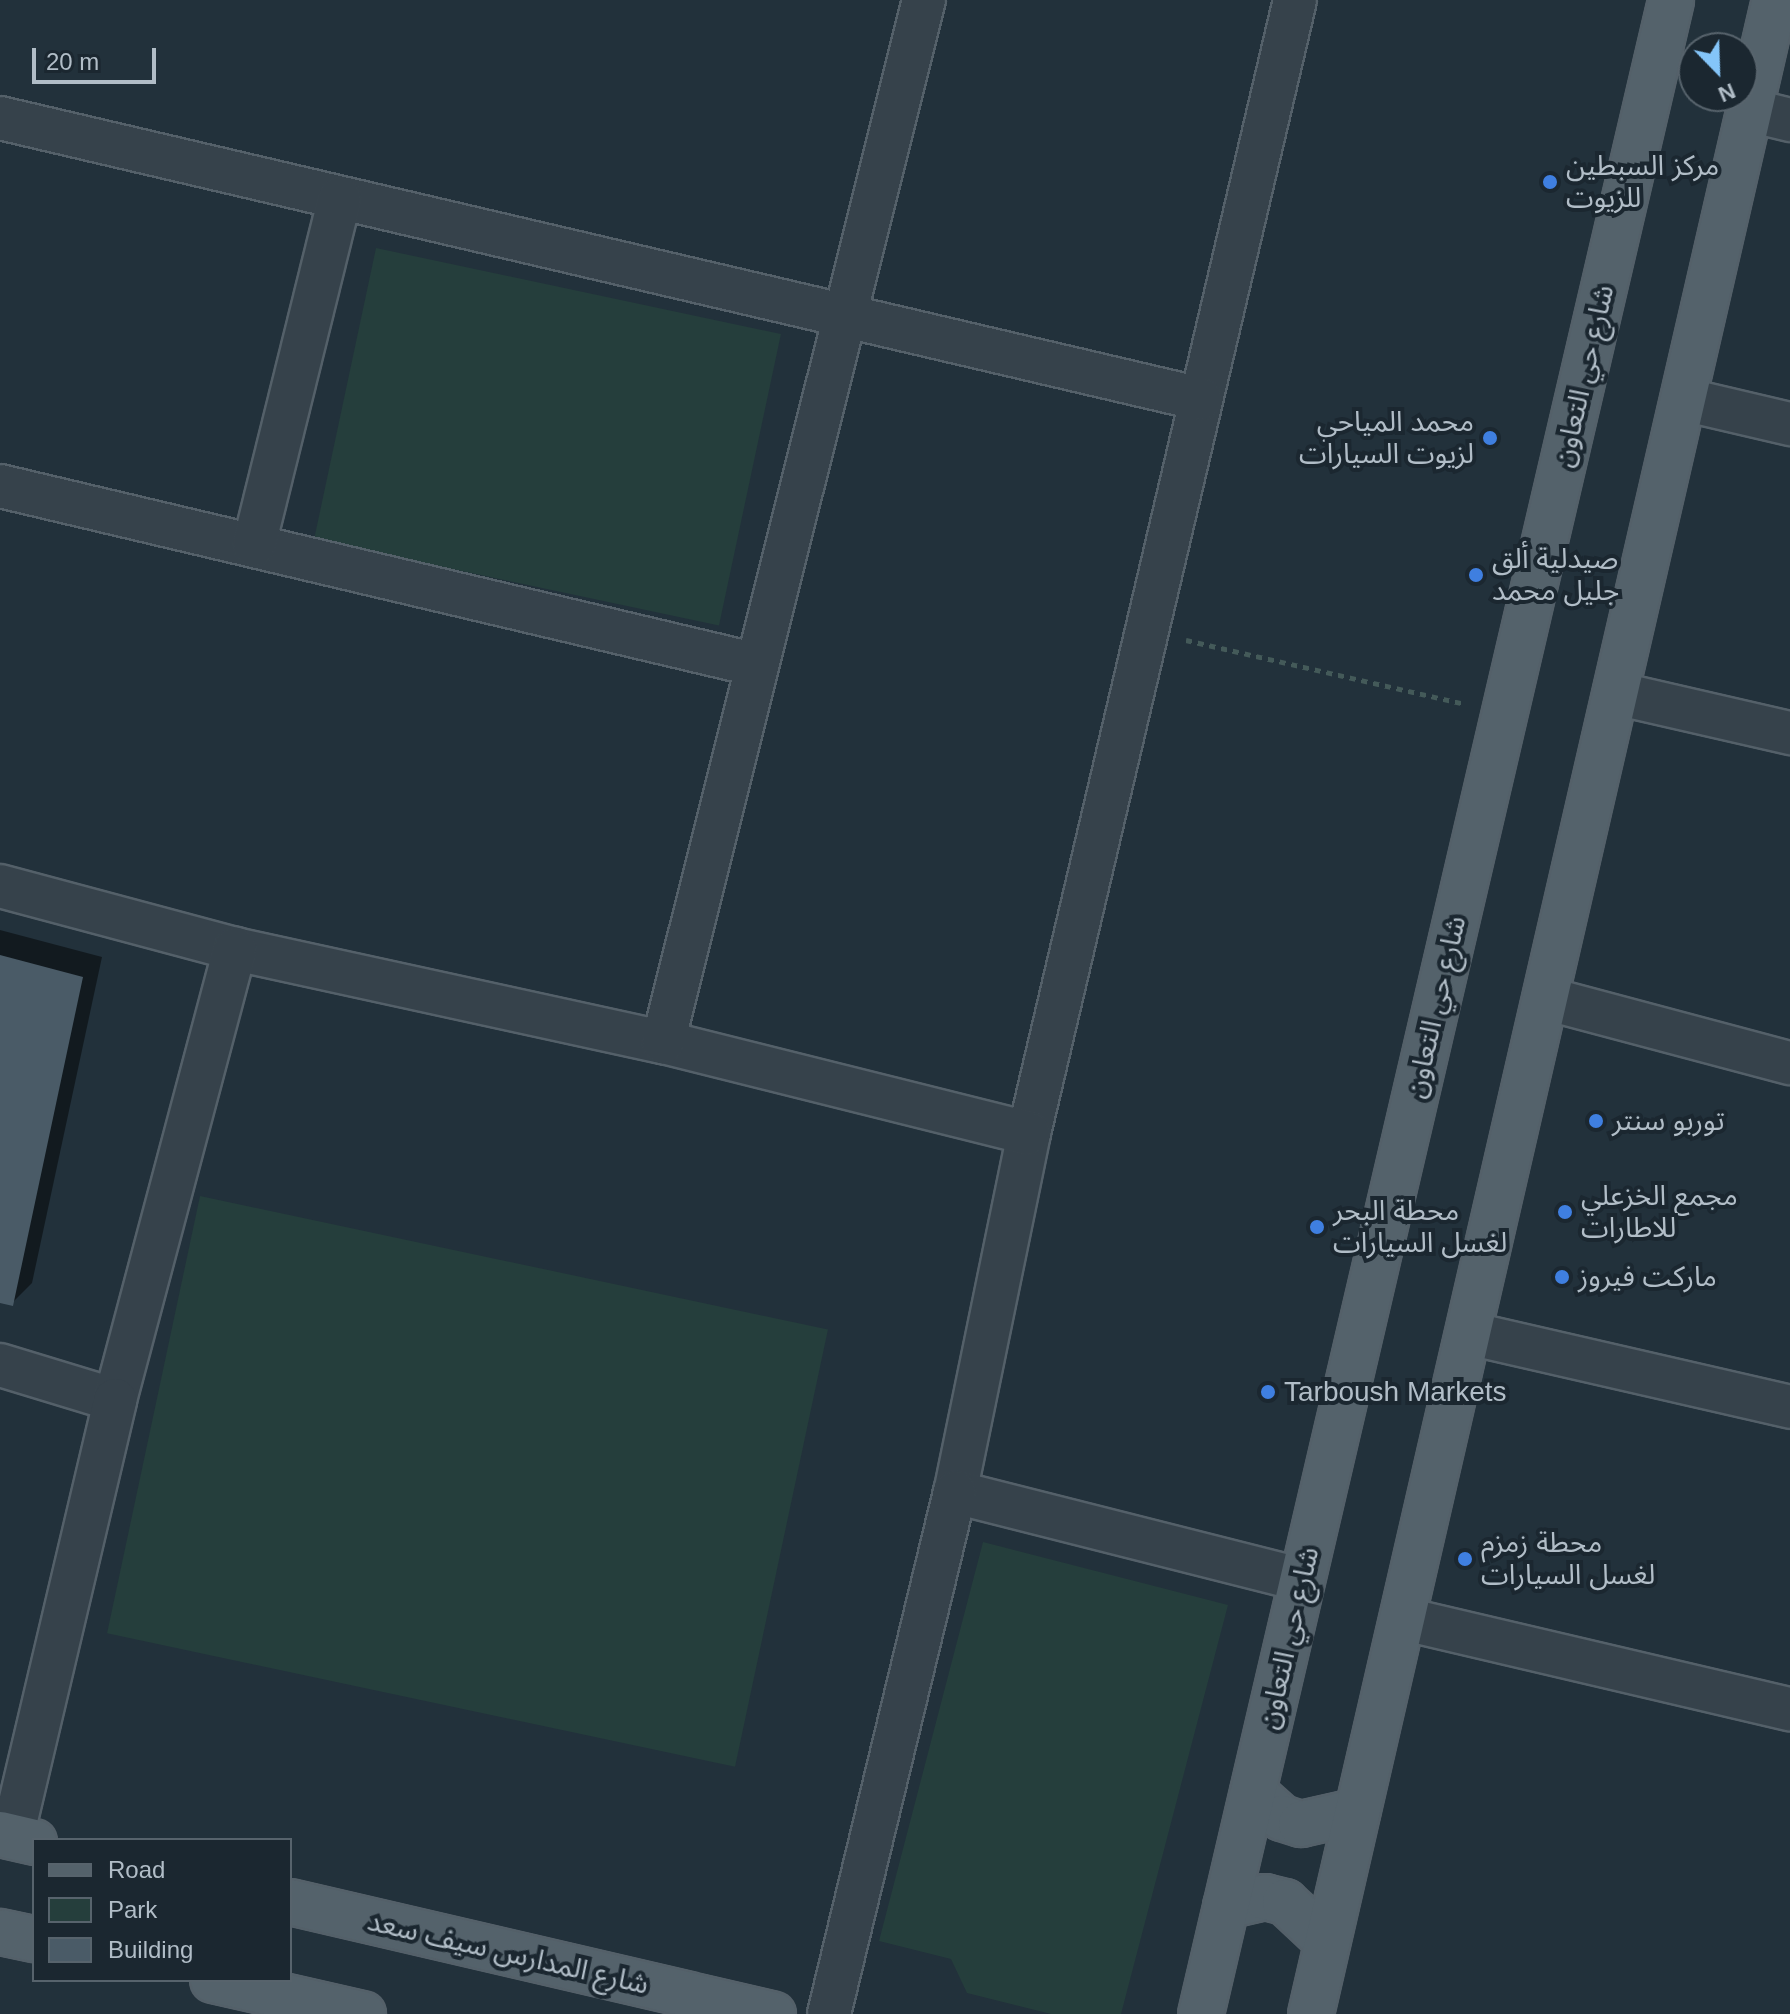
<!DOCTYPE html>
<html>
<head>
<meta charset="utf-8">
<style>
  body { margin:0 }
  #map { position:relative; width:1790px; height:2014px; overflow:hidden; background:#22313b; font-family:Arial,"Noto Sans Arabic",sans-serif }
  div>[style] { position:absolute }
  [style*='--x'] { left:calc(var(--x)*1px); top:calc(var(--y)*1px); width:calc(var(--w)*1px); rotate:calc(var(--a)*1deg) }
  .green>* { inset:0; background:#253e3c; transform-origin:0 0 }
  .shadow>* { inset:0; background:#0007 }
  .building>* { inset:0; background:#4a5b67 }
  .path>* { height:5px; margin-top:-2.5px; transform-origin:0; background:repeating-linear-gradient(90deg,#445a59 0 6px,transparent 0 12px) }
  .roads { filter:drop-shadow(2px 0 #546069) drop-shadow(-2px 0 #546069) drop-shadow(0 2px #546069) drop-shadow(0 -2px #546069) }
  .minor>* { height:42px; margin:-21px; padding:0 21px; transform-origin:21px; border-radius:21px; background:#36424b }
  .major>* { height:44px; margin:-22px; padding:0 22px; transform-origin:22px; border-radius:22px; background:#54626b }
  .dots>* { width:22px; height:22px; translate:-50% -50%; box-sizing:border-box; border:4px solid #1b2730; border-radius:50% }
  span { translate:-50% -50%; white-space:nowrap; text-align:center; line-height:1.15; -webkit-text-stroke:8px #1b2730; paint-order:stroke }
  .poi-label { font-size:28px; color:#b1bdc7 }
  .left { translate:0 -50%; text-align:left }
  .right { translate:-100% -50%; text-align:right }
  .street-label { font-size:28px; color:#b1bdc7 }
  .legend { position:absolute; left:32px; top:1838px; width:260px; height:144px; box-sizing:border-box; background:#1b2730; border:2px solid #57636c; margin:0; padding:10px 14px; list-style:none; font-size:24px; color:#b1bdc7 }
  .legend li { display:flex; align-items:center; gap:16px; height:40px }
  .legend b { width:40px; border:2px solid #57636c }
  .north { position:absolute; left:1678px; top:32px; width:80px; height:80px; box-sizing:border-box; background:#1b2730; border:2px solid #57636c; border-radius:50%; rotate:157deg; font-size:22px; font-weight:700; line-height:32px; text-align:center; color:#b1bdc7 }
  .north::after { content:''; display:block; margin:auto; width:28px; height:36px; background:#84c5f9; clip-path:polygon(50% 0,100% 100%,50% 72%,0 100%) }
  .scale { position:absolute; left:32px; top:48px; width:124px; height:36px; box-sizing:border-box; border:4px solid #b1bdc7; border-top:0; padding-left:10px; font-size:24px; line-height:28px; white-space:nowrap; color:#b1bdc7; -webkit-text-stroke:6px #1b2730; paint-order:stroke }
</style>
</head>
<body>
<div id="map">
  <div class="green">
    <div style="left:376px;top:248px;width:414px;height:298px;rotate:12deg"></div>
    <div style="left:200px;top:1196px;width:642px;height:447px;rotate:12deg"></div>
    <div style="clip-path:polygon(983px 1542px,1228px 1605px,1121px 2014px,1051px 2014px,967px 1993px,951px 1959px,879px 1941px)"></div>
  </div>
  <div class="shadow">
    <div style="clip-path:polygon(0 930px,102px 957px,32px 1283px,12px 1303px,0 1301px)"></div>
  </div>
  <div class="building">
    <div style="clip-path:polygon(0 955px,83px 977px,13px 1306px,0 1303px)"></div>
  </div>
  <div class="path">
    <div style="--x:1186;--y:640;--w:286;--a:12.9"></div>
  </div>
  <div class="roads">
    <div class="minor">
      <div style="--x:1295;--y:0;--w:1164;--a:103.21"></div>
      <div style="--x:1029;--y:1133;--w:367;--a:101.6"></div>
      <div style="--x:955;--y:1492;--w:358;--a:14.2"></div>
      <div style="--x:1749;--y:110;--w:42;--a:13.7"></div>
      <div style="--x:0;--y:118;--w:1233;--a:13.17"></div>
      <div style="--x:1683;--y:399;--w:110;--a:13.2"></div>
      <div style="--x:0;--y:486;--w:778;--a:13.3"></div>
      <div style="--x:254;--y:545;--w:357;--a:-76.1"></div>
      <div style="--x:1615;--y:693;--w:180;--a:12.9"></div>
      <div style="--x:0;--y:886;--w:243;--a:15"></div>
      <div style="--x:235;--y:949;--w:438;--a:12.3"></div>
      <div style="--x:663;--y:1042;--w:377;--a:14"></div>
      <div style="--x:1545;--y:998;--w:253;--a:14.9"></div>
      <div style="--x:663;--y:1042;--w:1074;--a:-75.94"></div>
      <div style="--x:1468;--y:1333;--w:330;--a:12.9"></div>
      <div style="--x:0;--y:1365;--w:120;--a:16.9"></div>
      <div style="--x:115;--y:1400;--w:467;--a:-75.1"></div>
      <div style="--x:1405;--y:1619;--w:395;--a:13.2"></div>
      <div style="--x:12;--y:1837;--w:449;--a:-76.7"></div>
      <div style="--x:829;--y:2014;--w:537;--a:-76.43"></div>
    </div>
    <div class="major">
      <div style="--x:1253;--y:1792;--w:39;--a:42"></div>
      <div style="--x:1282;--y:1818;--w:20;--a:18"></div>
      <div style="--x:1301;--y:1824;--w:58;--a:-12.8"></div>
      <div style="--x:0;--y:1834;--w:35;--a:13"></div>
      <div style="--x:290;--y:1902;--w:496;--a:13.1"></div>
      <div style="--x:1226;--y:1906;--w:40;--a:-13"></div>
      <div style="--x:1265;--y:1897;--w:21;--a:14"></div>
      <div style="--x:1285;--y:1902;--w:57;--a:42.9"></div>
      <div style="--x:0;--y:1932;--w:35;--a:12"></div>
      <div style="--x:213;--y:1980;--w:154;--a:12.8"></div>
      <div style="--x:1201;--y:2014;--w:2068;--a:-76.86"></div>
      <div style="--x:1311;--y:2014;--w:2067;--a:-77.03"></div>
    </div>
  </div>
  <div class="dots">
    <div style="left:1550px;top:182px;background:#3f7fe0"></div>
    <div style="left:1490px;top:438px;background:#3f7fe0"></div>
    <div style="left:1476px;top:575px;background:#3f7fe0"></div>
    <div style="left:1596px;top:1121px;background:#3f7fe0"></div>
    <div style="left:1565px;top:1212px;background:#3f7fe0"></div>
    <div style="left:1317px;top:1227px;background:#3f7fe0"></div>
    <div style="left:1562px;top:1277px;background:#3f7fe0"></div>
    <div style="left:1268px;top:1392px;background:#3f7fe0"></div>
    <div style="left:1465px;top:1559px;background:#3f7fe0"></div>
  </div>
  <div class="poi-label">
    <span class="left" style="left:1566px;top:182px">مركز السبطين<br>للزيوت</span>
    <span class="right" style="left:1474px;top:438px">محمد المياحي<br>لزيوت السيارات</span>
    <span class="left" style="left:1492px;top:575px">صيدلية ألق<br>جليل محمد</span>
    <span class="left" style="left:1612px;top:1121px">توربو سنتر</span>
    <span class="left" style="left:1581px;top:1212px">مجمع الخزعلي<br>للاطارات</span>
    <span class="left" style="left:1333px;top:1227px">محطة البحر<br>لغسل السيارات</span>
    <span class="left" style="left:1578px;top:1277px">ماركت فيروز</span>
    <span class="left" style="left:1284px;top:1392px">Tarboush Markets</span>
    <span class="left" style="left:1481px;top:1559px">محطة زمزم<br>لغسل السيارات</span>
  </div>
  <div class="street-label">
    <span style="left:1584px;top:376px;rotate:-77deg">شارع حي التعاون</span>
    <span style="left:1436px;top:1007px;rotate:-77deg">شارع حي التعاون</span>
    <span style="left:1289px;top:1638px;rotate:-77deg">شارع حي التعاون</span>
    <span style="left:508px;top:1953px;rotate:13deg">شارع المدارس سيف سعد</span>
  </div>
  <ul class="legend">
  <li><b style="height:10px;background:#54626b"></b>Road</li>
  <li><b style="height:22px;background:#253e3c"></b>Park</li>
  <li><b style="height:22px;background:#4a5b67"></b>Building</li>
  </ul>
  <div class="north">N</div>
  <div class="scale">20 m</div>
</div>
</body>
</html>
